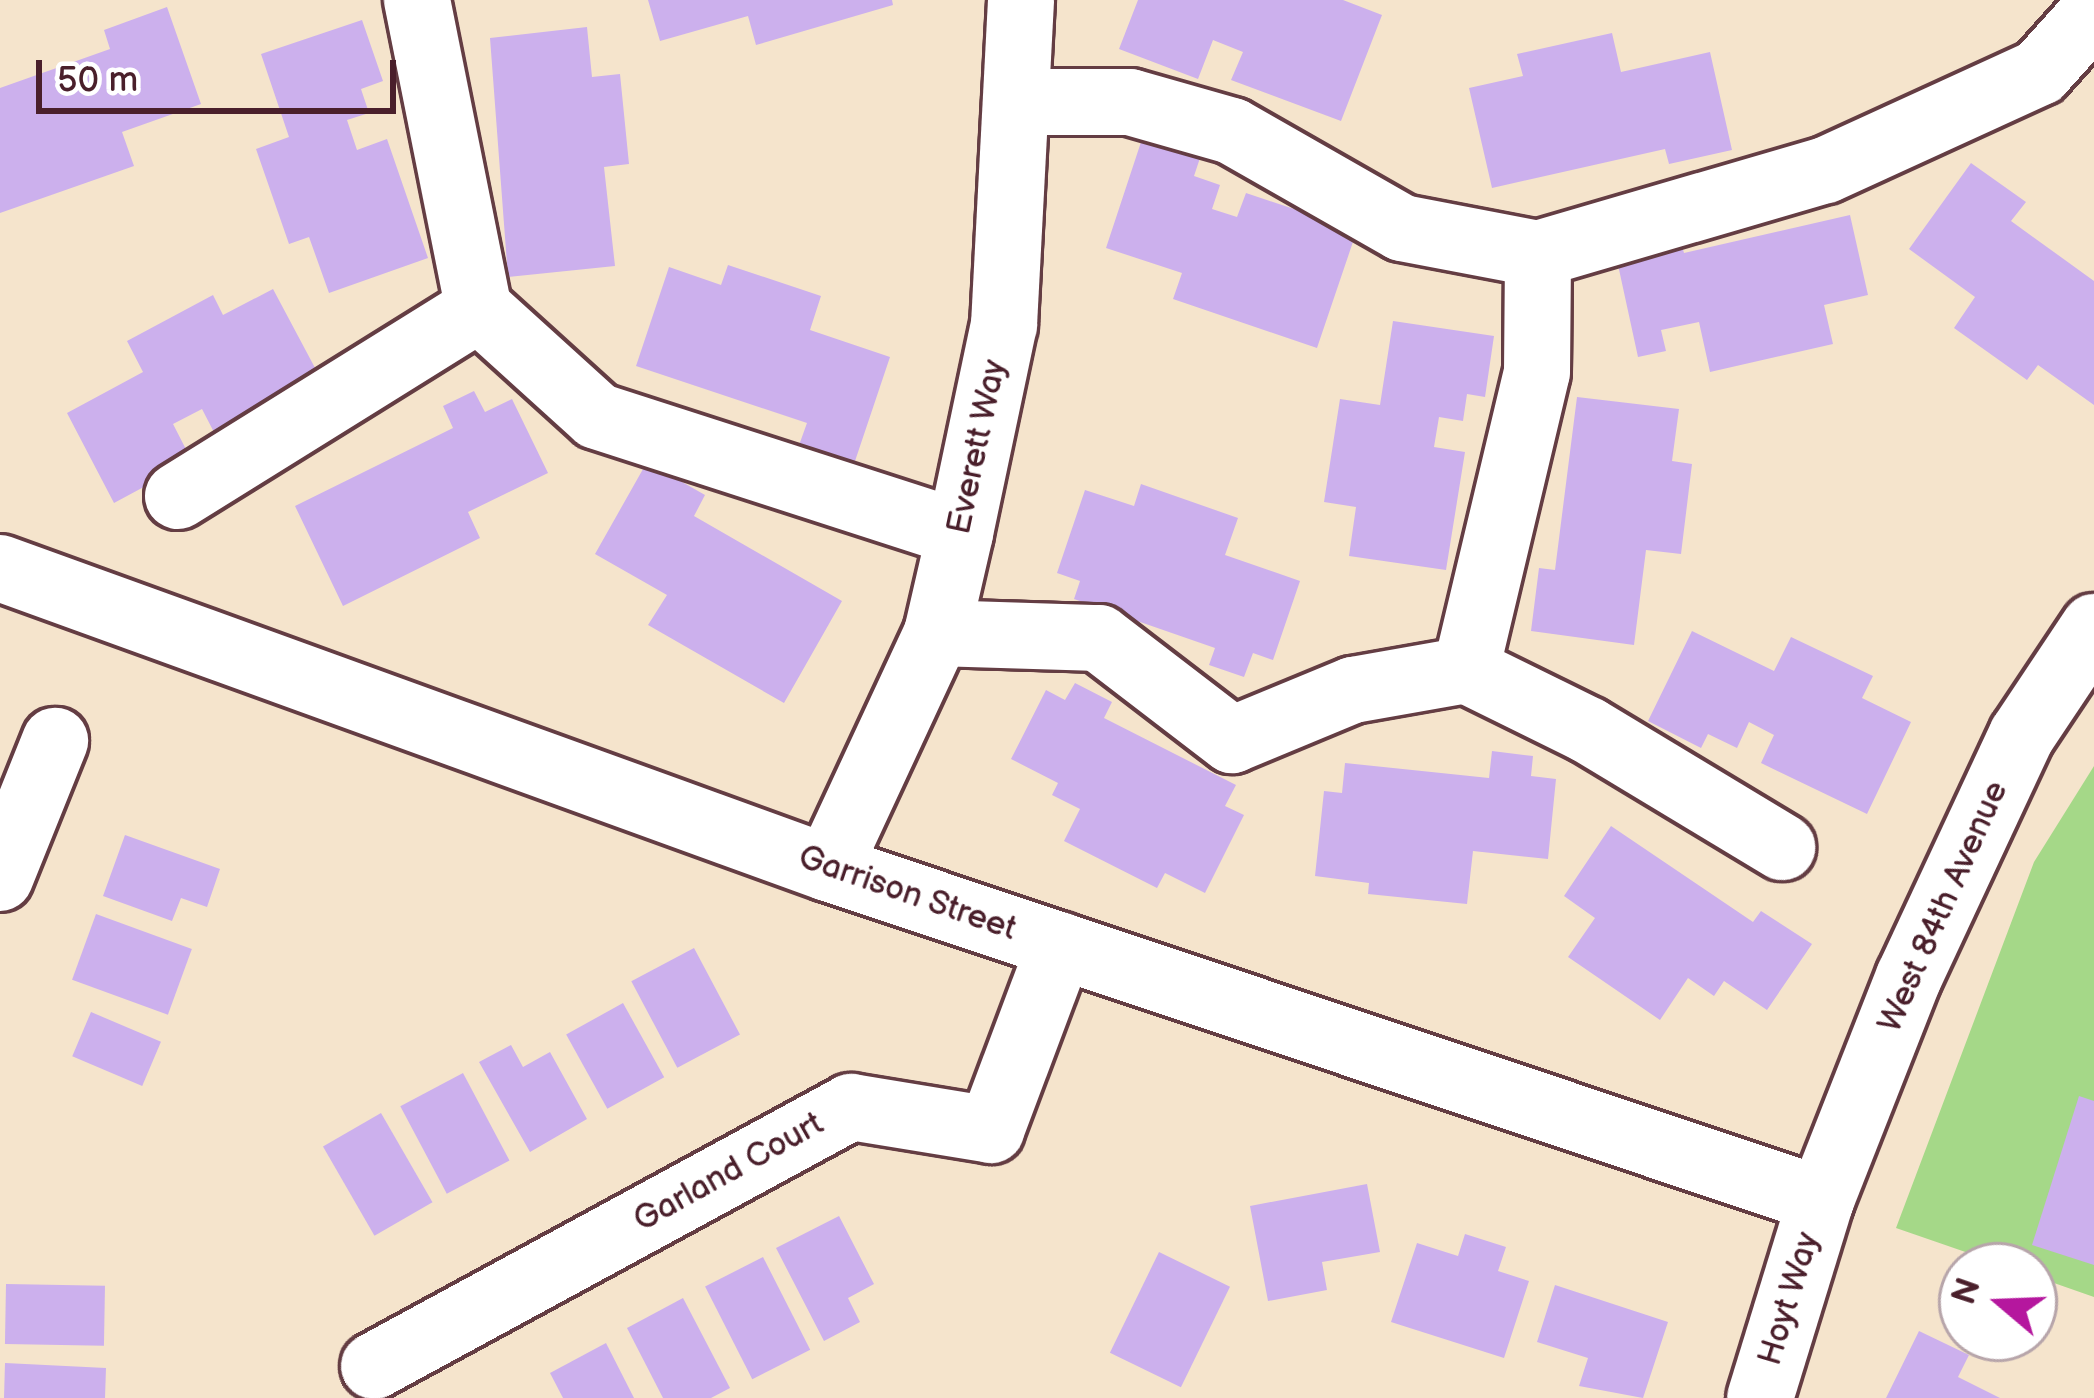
<!DOCTYPE html>
<html>
<head>
<meta charset="utf-8">
<style>
  body { margin:0 }
  #map { position:relative; width:2094px; height:1398px; overflow:hidden; background:#f5e4cc; font-family:"Balsamiq Sans",sans-serif }
  div>[style] { position:absolute }
  [style*='--x'] { left:calc(var(--x)*1px); top:calc(var(--y)*1px); width:calc(var(--w)*1px); rotate:calc(var(--a)*1deg) }
  .green>* { inset:0; background:#a5d888 }
  .building>* { inset:0; background:#ccb0ed; transform-origin:0 0 }
  .roads { filter:drop-shadow(3px 0 #643d43) drop-shadow(-3px 0 #643d43) drop-shadow(0 3px #643d43) drop-shadow(0 -3px #643d43) }
  .minor>* { height:66px; margin:-33px; padding:0 33px; transform-origin:33px; border-radius:33px; background:#fff }
  span { translate:-50% -50%; white-space:nowrap; text-align:center; line-height:1.15; -webkit-text-stroke:10px #fff; paint-order:stroke }
  .street-label { font-size:33px; color:#4a1f2b }
  .north { position:absolute; left:1938px; top:1242px; width:120px; height:120px; box-sizing:border-box; background:#fff; border:3px solid #b7a5aa; border-radius:50%; rotate:289deg; font-size:33px; font-weight:700; line-height:48px; text-align:center; color:#4a1f2b }
  .north::after { content:''; display:block; margin:auto; width:42px; height:54px; background:#b5179e; clip-path:polygon(50% 0,100% 100%,50% 72%,0 100%) }
  .scale { position:absolute; left:36px; top:60px; width:360px; height:54px; box-sizing:border-box; border:6px solid #4a1f2b; border-top:0; padding-left:15px; font-size:36px; line-height:42px; white-space:nowrap; color:#4a1f2b; -webkit-text-stroke:9px #fff; paint-order:stroke }
</style>
</head>
<body>
<div id="map">
  <div class="green">
    <div style="clip-path:polygon(2094px 766px,2094px 1297px,2034px 1276px,2034px 1266px,2006px 1266px,1896px 1228px,2034px 862px)"></div>
  </div>
  <div class="building">
    <div style="clip-path:polygon(648px 0,892px 0,893px 5px,756px 45px,748px 16px,660px 41px)"></div>
    <div style="clip-path:polygon(1138px 0,1343px 0,1382px 15px,1341px 121px,1231px 80px,1243px 52px,1213px 40px,1198px 79px,1119px 49px)"></div>
    <div style="clip-path:polygon(167px 7px,201px 104px,122px 132px,134px 166px,0 213px,0 88px,110px 49px,104px 30px)"></div>
    <div style="clip-path:polygon(362px 20px,383px 81px,361px 89px,369px 113px,347px 120px,357px 150px,387px 139px,428px 258px,329px 293px,309px 237px,289px 244px,256px 149px,289px 137px,261px 54px)"></div>
    <div style="clip-path:polygon(587px 27px,592px 77px,620px 74px,629px 164px,604px 167px,615px 266px,508px 277px,490px 38px)"></div>
    <div style="clip-path:polygon(1612px 33px,1621px 72px,1710px 52px,1732px 150px,1669px 164px,1665px 149px,1492px 188px,1469px 88px,1523px 76px,1517px 54px)"></div>
    <div style="clip-path:polygon(1142px 139px,1200px 158px,1194px 176px,1220px 185px,1212px 209px,1237px 217px,1246px 193px,1357px 230px,1317px 348px,1173px 299px,1182px 273px,1106px 248px)"></div>
    <div style="clip-path:polygon(1971px 163px,2026px 202px,2011px 221px,2094px 281px,2094px 405px,2038px 365px,2027px 380px,1954px 328px,1975px 297px,1909px 249px)"></div>
    <div style="clip-path:polygon(1850px 215px,1868px 295px,1824px 305px,1833px 344px,1710px 372px,1699px 322px,1661px 330px,1666px 351px,1638px 357px,1615px 251px,1679px 236px,1684px 253px)"></div>
    <div style="clip-path:polygon(728px 265px,821px 296px,810px 330px,890px 357px,853px 467px,798px 448px,807px 423px,636px 366px,669px 267px,721px 285px)"></div>
    <div style="clip-path:polygon(273px 289px,322px 381px,217px 438px,202px 409px,173px 424px,192px 461px,114px 503px,67px 413px,143px 372px,127px 341px,213px 295px,223px 315px)"></div>
    <div style="clip-path:polygon(1393px 321px,1494px 336px,1485px 397px,1467px 394px,1463px 421px,1439px 417px,1434px 447px,1465px 452px,1446px 570px,1349px 556px,1356px 507px,1324px 502px,1340px 399px,1380px 405px)"></div>
    <div style="clip-path:polygon(474px 391px,485px 412px,512px 399px,548px 473px,468px 512px,480px 538px,343px 606px,295px 506px,453px 428px,443px 406px)"></div>
    <div style="clip-path:polygon(1577px 397px,1679px 409px,1672px 461px,1692px 464px,1681px 554px,1646px 550px,1634px 645px,1531px 631px,1539px 568px,1555px 570px)"></div>
    <div style="clip-path:polygon(647px 462px,705px 495px,694px 516px,842px 601px,784px 703px,648px 625px,667px 595px,595px 554px)"></div>
    <div style="clip-path:polygon(1141px 484px,1238px 518px,1225px 555px,1300px 581px,1273px 660px,1253px 653px,1244px 677px,1209px 665px,1215px 648px,1074px 599px,1080px 581px,1057px 573px,1085px 490px,1134px 506px)"></div>
    <div style="clip-path:polygon(1692px 631px,1774px 671px,1791px 637px,1873px 676px,1862px 698px,1911px 722px,1867px 814px,1761px 763px,1774px 735px,1749px 722px,1737px 748px,1708px 734px,1701px 748px,1648px 721px)"></div>
    <div style="clip-path:polygon(1075px 683px,1112px 702px,1104px 718px,1236px 785px,1225px 806px,1244px 815px,1205px 893px,1165px 873px,1157px 888px,1064px 841px,1080px 809px,1052px 795px,1058px 783px,1011px 759px,1046px 690px,1065px 700px)"></div>
    <div style="clip-path:polygon(1492px 751px,1533px 756px,1531px 776px,1556px 779px,1548px 859px,1473px 851px,1467px 904px,1368px 894px,1369px 883px,1315px 876px,1324px 791px,1342px 793px,1345px 763px,1489px 778px)"></div>
    <div style="clip-path:polygon(1611px 826px,1753px 922px,1761px 911px,1812px 944px,1767px 1010px,1724px 981px,1714px 996px,1688px 978px,1660px 1020px,1568px 957px,1595px 918px,1564px 896px)"></div>
    <div style="clip-path:polygon(125px 835px,220px 869px,207px 907px,181px 898px,172px 921px,103px 896px)"></div>
    <div style="left:96px;top:914px;width:102px;height:70px;rotate:20deg"></div>
    <div style="left:694px;top:948px;width:98px;height:71px;rotate:62deg"></div>
    <div style="left:623px;top:1003px;width:85px;height:65px;rotate:61deg"></div>
    <div style="left:91px;top:1012px;width:76px;height:48px;rotate:23deg"></div>
    <div style="clip-path:polygon(511px 1045px,523px 1067px,550px 1052px,587px 1119px,530px 1152px,479px 1062px)"></div>
    <div style="left:463px;top:1073px;width:99px;height:71px;rotate:62deg"></div>
    <div style="clip-path:polygon(2079px 1096px,2094px 1101px,2094px 1265px,2032px 1245px)"></div>
    <div style="left:381px;top:1113px;width:103px;height:67px;rotate:60deg"></div>
    <div style="clip-path:polygon(1367px 1184px,1380px 1252px,1322px 1262px,1327px 1290px,1268px 1301px,1250px 1206px)"></div>
    <div style="clip-path:polygon(839px 1216px,874px 1284px,848px 1298px,860px 1322px,824px 1341px,776px 1248px)"></div>
    <div style="clip-path:polygon(1465px 1234px,1506px 1247px,1498px 1271px,1529px 1281px,1504px 1358px,1391px 1322px,1417px 1243px,1458px 1256px)"></div>
    <div style="left:1159px;top:1252px;width:79px;height:112px;rotate:26deg"></div>
    <div style="left:763px;top:1257px;width:104px;height:65px;rotate:63deg"></div>
    <div style="left:6px;top:1284px;width:99px;height:60px;rotate:1deg"></div>
    <div style="clip-path:polygon(1555px 1285px,1668px 1322px,1643px 1398px,1579px 1386px,1588px 1358px,1537px 1342px)"></div>
    <div style="clip-path:polygon(683px 1298px,730px 1388px,711px 1398px,663px 1398px,627px 1328px)"></div>
    <div style="clip-path:polygon(1919px 1331px,1969px 1355px,1958px 1377px,2000px 1398px,1886px 1398px)"></div>
    <div style="clip-path:polygon(606px 1343px,634px 1398px,563px 1398px,550px 1373px)"></div>
    <div style="clip-path:polygon(5px 1363px,106px 1368px,105px 1398px,4px 1398px)"></div>
  </div>
  <div class="roads">
    <div class="minor">
      <div style="--x:417;--y:0;--w:315;--a:78.7"></div>
      <div style="--x:479;--y:309;--w:159;--a:42.2"></div>
      <div style="--x:597;--y:416;--w:381;--a:17.9"></div>
      <div style="--x:1017;--y:102;--w:113;--a:0"></div>
      <div style="--x:1130;--y:102;--w:106;--a:15.9"></div>
      <div style="--x:1232;--y:131;--w:196;--a:29.7"></div>
      <div style="--x:1402;--y:228;--w:138;--a:10.8"></div>
      <div style="--x:1538;--y:254;--w:300;--a:-16.3"></div>
      <div style="--x:1826;--y:170;--w:235;--a:-24.6"></div>
      <div style="--x:2040;--y:72;--w:81;--a:-48"></div>
      <div style="--x:178;--y:496;--w:354;--a:-31.9"></div>
      <div style="--x:0;--y:568;--w:881;--a:19.92"></div>
      <div style="--x:828;--y:868;--w:1047;--a:18.49"></div>
      <div style="--x:937;--y:633;--w:162;--a:1.8"></div>
      <div style="--x:1099;--y:638;--w:168;--a:37.5"></div>
      <div style="--x:1232;--y:740;--w:131;--a:-22.5"></div>
      <div style="--x:1353;--y:690;--w:115;--a:-10"></div>
      <div style="--x:1466;--y:670;--w:136;--a:26.2"></div>
      <div style="--x:1588;--y:730;--w:227;--a:31.1"></div>
      <div style="--x:1466;--y:670;--w:306;--a:-76.6"></div>
      <div style="--x:1537;--y:372;--w:118;--a:-89.5"></div>
      <div style="--x:828;--y:868;--w:259;--a:-65.1"></div>
      <div style="--x:937;--y:633;--w:103;--a:-77"></div>
      <div style="--x:960;--y:533;--w:213;--a:-78.1"></div>
      <div style="--x:1004;--y:325;--w:325;--a:-87"></div>
      <div style="--x:0;--y:878;--w:148;--a:-68.1"></div>
      <div style="--x:374;--y:1366;--w:543;--a:-28.5"></div>
      <div style="--x:851;--y:1107;--w:142;--a:9.3"></div>
      <div style="--x:991;--y:1130;--w:197;--a:-69.4"></div>
      <div style="--x:1760;--y:1398;--w:207;--a:-72.9"></div>
      <div style="--x:1821;--y:1200;--w:240;--a:-68.5"></div>
      <div style="--x:1909;--y:977;--w:267;--a:-65"></div>
      <div style="--x:2022;--y:735;--w:130;--a:-56.3"></div>
    </div>
  </div>
  <div class="street-label">
    <span style="left:978px;top:447px;rotate:-78deg">Everett Way</span>
    <span style="left:907px;top:894px;rotate:19deg">Garrison Street</span>
    <span style="left:1944px;top:907px;rotate:-66deg">West 84th Avenue</span>
    <span style="left:729px;top:1173px;rotate:-29deg">Garland Court</span>
    <span style="left:1790px;top:1299px;rotate:-73deg">Hoyt Way</span>
  </div>
  <div class="north">N</div>
  <div class="scale">50 m</div>
</div>
</body>
</html>
